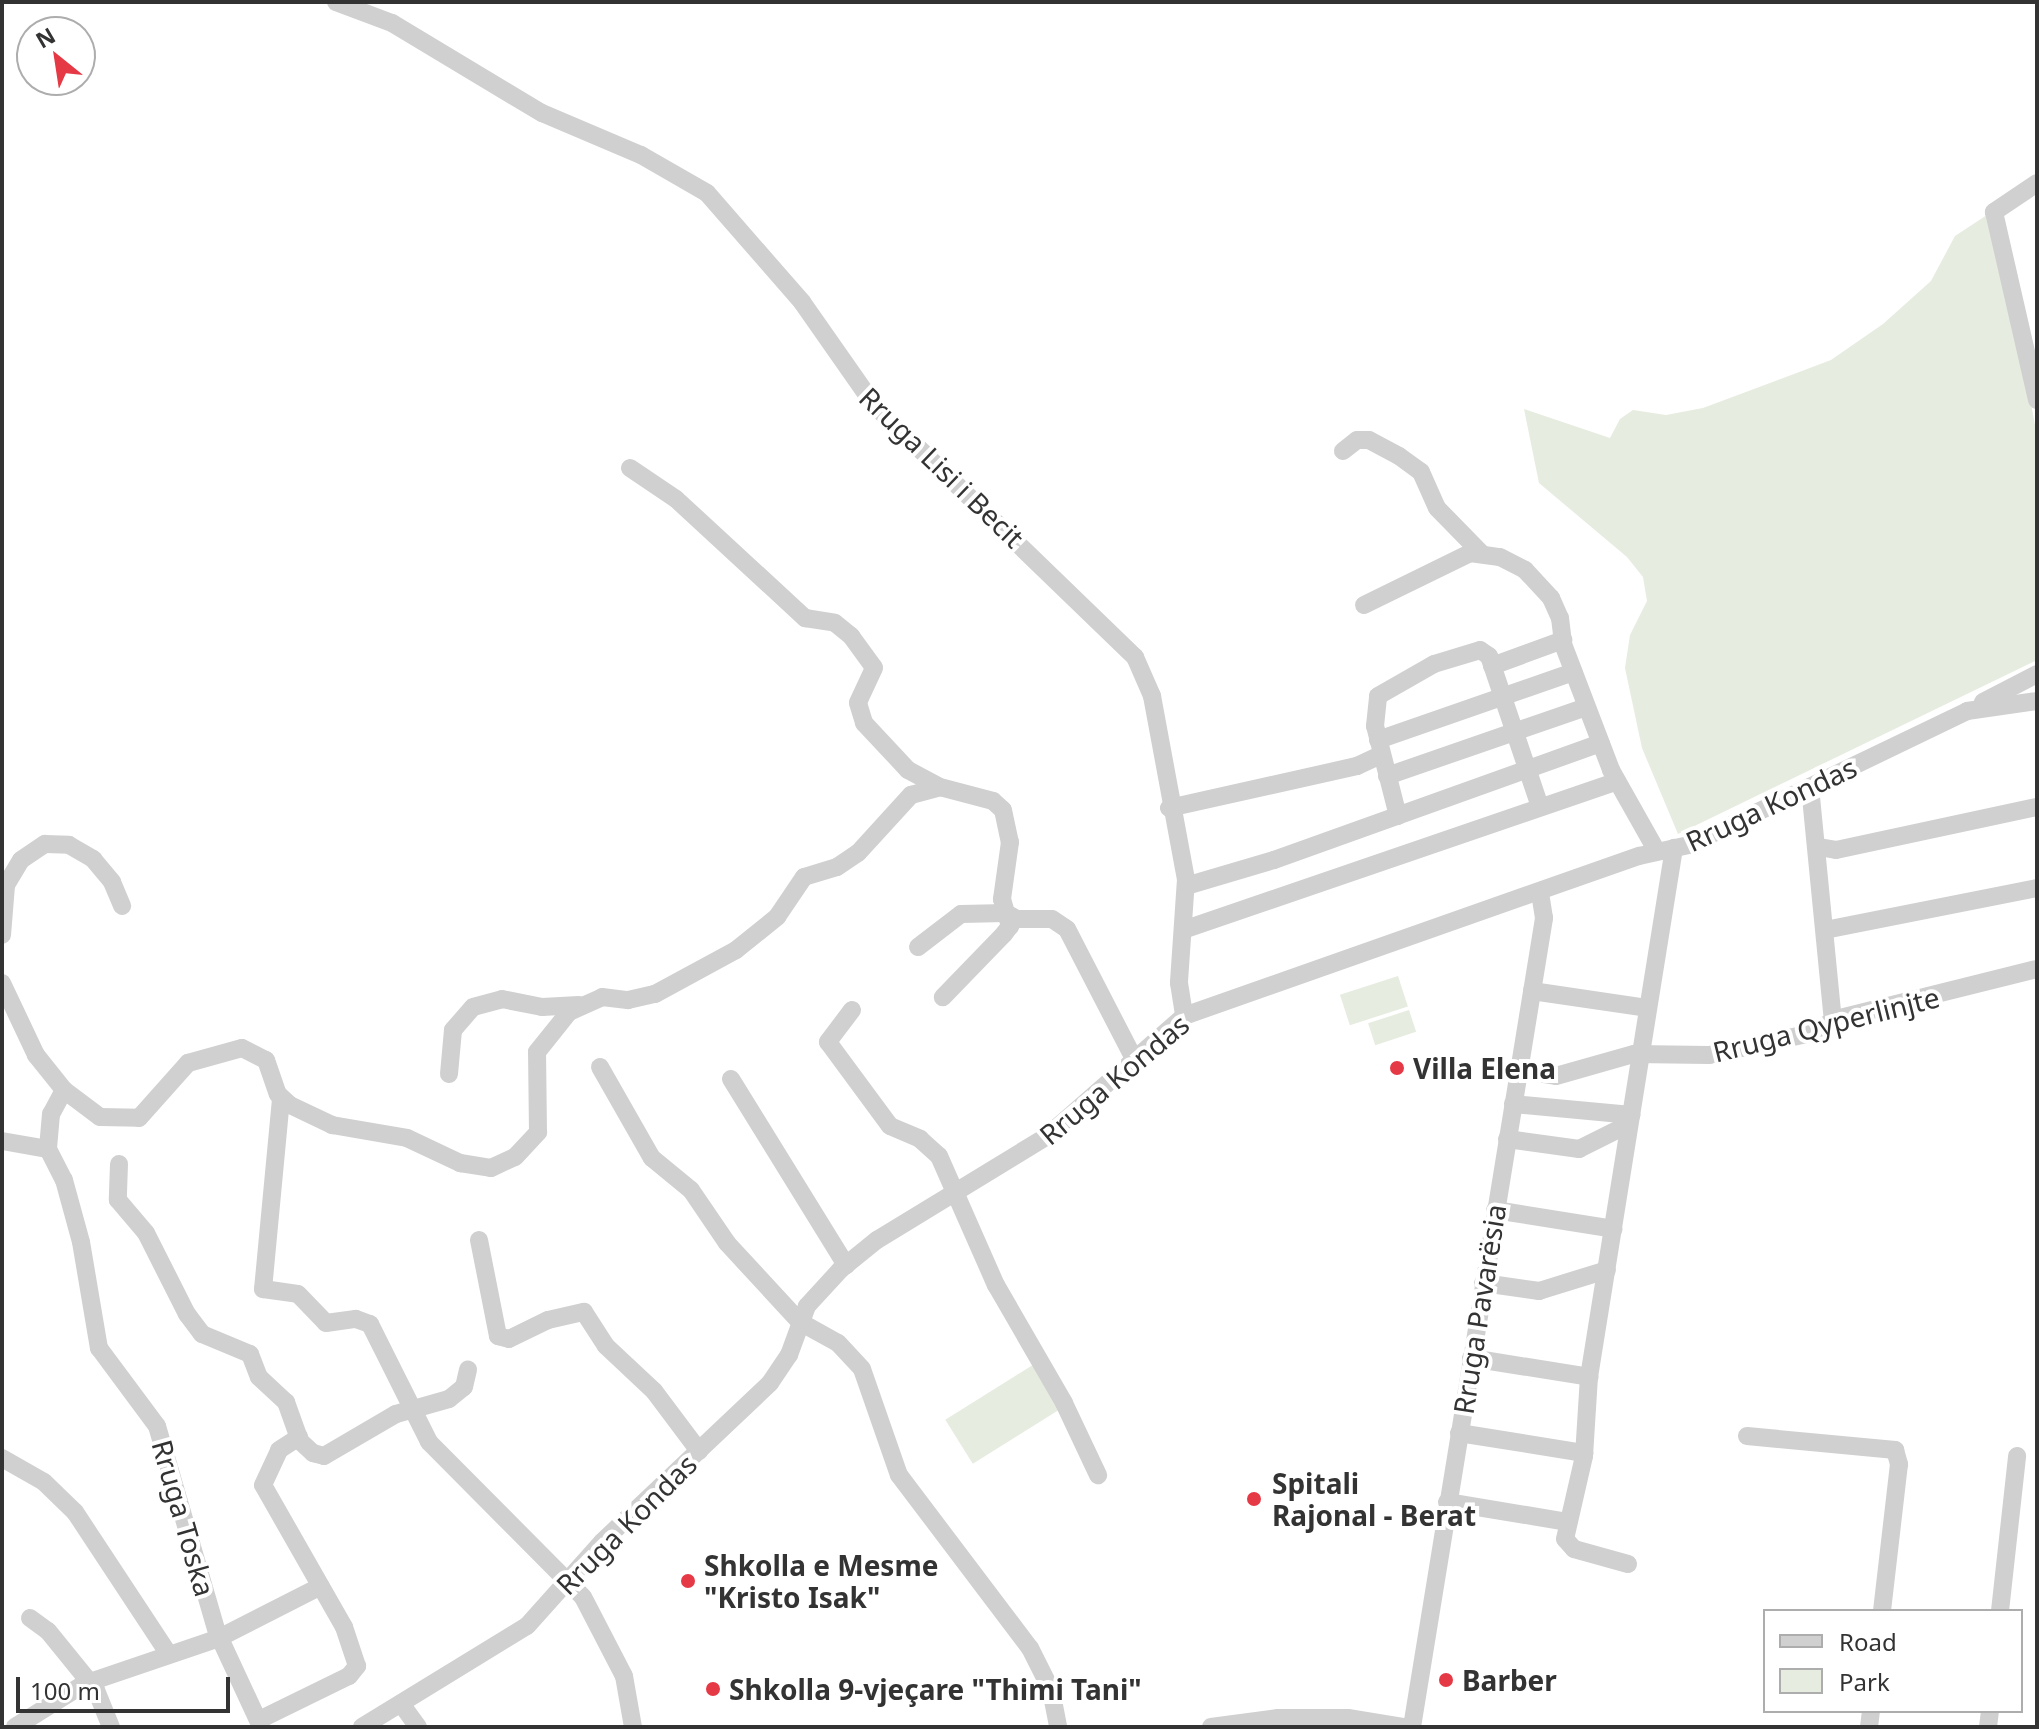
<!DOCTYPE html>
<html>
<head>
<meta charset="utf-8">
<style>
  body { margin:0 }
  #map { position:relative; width:2039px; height:1729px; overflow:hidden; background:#fff; font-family:"Noto Sans",sans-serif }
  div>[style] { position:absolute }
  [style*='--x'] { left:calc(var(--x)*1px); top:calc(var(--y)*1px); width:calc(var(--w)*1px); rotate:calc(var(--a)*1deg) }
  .green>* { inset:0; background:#e6ecdf; transform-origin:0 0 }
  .minor>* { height:18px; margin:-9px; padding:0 9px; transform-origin:9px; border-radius:9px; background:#d0d0d0 }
  .dots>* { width:22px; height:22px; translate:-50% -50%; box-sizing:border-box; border:4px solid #fff; border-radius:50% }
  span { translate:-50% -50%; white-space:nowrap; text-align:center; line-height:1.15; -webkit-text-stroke:8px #fff; paint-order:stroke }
  .street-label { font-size:28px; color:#333 }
  .poi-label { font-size:28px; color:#333; font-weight:700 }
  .left { translate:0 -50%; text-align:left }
  .frame { position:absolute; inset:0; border:4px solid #333; pointer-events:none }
  .legend { position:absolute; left:1763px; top:1609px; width:260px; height:104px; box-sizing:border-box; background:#fff; border:2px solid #adadad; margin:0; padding:10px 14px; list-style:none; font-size:24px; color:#333 }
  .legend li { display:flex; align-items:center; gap:16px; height:40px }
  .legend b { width:40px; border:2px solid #adadad }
  .north { position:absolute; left:16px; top:16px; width:80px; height:80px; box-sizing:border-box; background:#fff; border:2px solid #adadad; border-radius:50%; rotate:330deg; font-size:22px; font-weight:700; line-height:32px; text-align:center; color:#333 }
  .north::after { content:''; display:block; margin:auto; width:28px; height:36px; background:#e63946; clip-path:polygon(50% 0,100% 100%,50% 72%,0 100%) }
  .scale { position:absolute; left:16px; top:1677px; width:214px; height:36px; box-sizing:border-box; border:4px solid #333; border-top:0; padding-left:10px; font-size:24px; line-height:28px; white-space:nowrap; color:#333; -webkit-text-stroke:6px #fff; paint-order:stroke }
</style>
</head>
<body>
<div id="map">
  <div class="green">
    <div style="clip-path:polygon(1987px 215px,1998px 224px,2037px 436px,2037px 660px,1678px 834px,1642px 748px,1625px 668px,1630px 635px,1647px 601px,1643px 577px,1627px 557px,1539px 483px,1524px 409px,1610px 438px,1620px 419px,1633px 410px,1666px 415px,1703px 408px,1831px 360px,1883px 324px,1931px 281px,1955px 236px)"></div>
    <div style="left:1398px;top:976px;width:32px;height:61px;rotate:72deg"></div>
    <div style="left:1409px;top:1010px;width:23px;height:43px;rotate:72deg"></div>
    <div style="left:1036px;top:1363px;width:52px;height:107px;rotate:58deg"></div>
  </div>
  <div class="minor">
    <div style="--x:336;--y:2;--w:60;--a:20.6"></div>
    <div style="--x:392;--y:23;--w:175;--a:31"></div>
    <div style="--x:542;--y:113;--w:108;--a:23"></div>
    <div style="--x:641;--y:155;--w:76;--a:29.9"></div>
    <div style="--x:707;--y:193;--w:145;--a:48.9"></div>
    <div style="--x:802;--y:302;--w:126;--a:55"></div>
    <div style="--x:874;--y:405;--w:363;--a:44"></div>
    <div style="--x:1135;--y:657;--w:43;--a:66.4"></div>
    <div style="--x:1152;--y:696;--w:186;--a:79.5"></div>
    <div style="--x:1186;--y:879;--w:104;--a:93.9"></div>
    <div style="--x:1179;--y:983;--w:33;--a:81"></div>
    <div style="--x:2037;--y:183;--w:52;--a:146"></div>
    <div style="--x:1994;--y:212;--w:193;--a:77.1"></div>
    <div style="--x:1343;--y:451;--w:18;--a:-38"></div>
    <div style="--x:1357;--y:440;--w:12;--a:0"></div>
    <div style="--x:1369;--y:440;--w:34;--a:28"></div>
    <div style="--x:1399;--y:456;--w:27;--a:36"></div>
    <div style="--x:1421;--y:472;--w:39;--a:66"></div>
    <div style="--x:1437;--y:508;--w:63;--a:45.6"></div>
    <div style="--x:630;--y:468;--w:55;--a:34"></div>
    <div style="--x:676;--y:499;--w:176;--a:42.7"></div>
    <div style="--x:805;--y:618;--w:30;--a:9"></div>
    <div style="--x:835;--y:623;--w:21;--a:39"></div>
    <div style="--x:851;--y:636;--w:39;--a:54"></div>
    <div style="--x:874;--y:668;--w:38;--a:115"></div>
    <div style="--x:858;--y:703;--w:21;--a:73"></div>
    <div style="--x:864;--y:723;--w:64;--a:46.9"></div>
    <div style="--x:908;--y:770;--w:34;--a:28"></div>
    <div style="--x:1364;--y:605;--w:118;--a:-26.1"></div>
    <div style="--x:1470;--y:553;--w:30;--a:8"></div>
    <div style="--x:1500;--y:557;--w:28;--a:27"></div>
    <div style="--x:1525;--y:570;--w:38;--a:47"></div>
    <div style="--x:1551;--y:598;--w:22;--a:66"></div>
    <div style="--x:1560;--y:618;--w:26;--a:83"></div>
    <div style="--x:1563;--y:644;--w:135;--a:69.1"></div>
    <div style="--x:1611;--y:770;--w:92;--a:60.6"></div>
    <div style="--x:1492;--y:666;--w:76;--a:-20.1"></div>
    <div style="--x:1983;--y:702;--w:61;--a:-27.4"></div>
    <div style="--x:1378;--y:740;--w:207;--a:-19.2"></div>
    <div style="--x:1387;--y:776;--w:211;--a:-19.1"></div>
    <div style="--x:1810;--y:787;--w:235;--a:84.4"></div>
    <div style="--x:1169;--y:808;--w:193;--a:-12.6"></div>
    <div style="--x:1357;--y:766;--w:26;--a:-25"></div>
    <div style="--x:1398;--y:816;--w:93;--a:-104.3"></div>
    <div style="--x:1375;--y:726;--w:30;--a:-84"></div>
    <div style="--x:1378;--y:696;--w:64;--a:-29.7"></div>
    <div style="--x:1434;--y:664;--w:48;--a:-16.9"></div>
    <div style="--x:1480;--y:650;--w:11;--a:34"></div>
    <div style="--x:1489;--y:656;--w:159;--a:71.3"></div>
    <div style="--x:1819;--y:847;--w:17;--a:10"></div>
    <div style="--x:1836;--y:850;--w:206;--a:-12.1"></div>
    <div style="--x:1186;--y:886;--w:92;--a:-16.5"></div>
    <div style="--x:1274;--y:860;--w:347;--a:-19.7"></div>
    <div style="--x:1183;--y:930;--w:459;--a:-18.9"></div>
    <div style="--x:1825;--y:930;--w:216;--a:-11.2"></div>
    <div style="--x:2;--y:935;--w:50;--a:-85.4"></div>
    <div style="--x:6;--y:885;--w:29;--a:-59"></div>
    <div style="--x:21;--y:860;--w:29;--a:-34"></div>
    <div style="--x:45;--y:844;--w:24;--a:2"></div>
    <div style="--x:69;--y:845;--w:28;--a:30"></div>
    <div style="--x:93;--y:859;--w:30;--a:50"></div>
    <div style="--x:112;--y:882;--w:26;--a:67"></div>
    <div style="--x:918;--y:947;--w:54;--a:-37.5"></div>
    <div style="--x:961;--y:914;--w:45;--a:-1.3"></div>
    <div style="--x:1006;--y:913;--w:14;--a:73"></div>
    <div style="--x:1010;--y:926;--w:10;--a:127"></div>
    <div style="--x:1004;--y:934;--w:88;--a:134.1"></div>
    <div style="--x:2;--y:983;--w:80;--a:64.7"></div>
    <div style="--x:36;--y:1055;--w:45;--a:51.3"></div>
    <div style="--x:64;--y:1090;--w:45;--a:36.9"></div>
    <div style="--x:100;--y:1117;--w:39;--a:1"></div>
    <div style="--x:139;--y:1118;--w:74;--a:-48.3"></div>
    <div style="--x:188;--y:1063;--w:56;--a:-15.5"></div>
    <div style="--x:242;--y:1048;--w:27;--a:27"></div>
    <div style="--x:266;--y:1060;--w:36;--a:71"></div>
    <div style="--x:278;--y:1094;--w:16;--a:43"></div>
    <div style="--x:290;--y:1105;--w:47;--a:25.5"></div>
    <div style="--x:332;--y:1125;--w:76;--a:9.8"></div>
    <div style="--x:407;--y:1138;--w:59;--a:25.3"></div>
    <div style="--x:460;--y:1163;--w:31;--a:9"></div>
    <div style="--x:491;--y:1168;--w:26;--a:-25"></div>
    <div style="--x:515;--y:1157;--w:34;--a:-47"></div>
    <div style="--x:538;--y:1132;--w:80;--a:-90.7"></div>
    <div style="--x:537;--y:1052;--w:51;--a:-51.3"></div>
    <div style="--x:569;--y:1012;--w:36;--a:-24"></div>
    <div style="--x:602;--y:997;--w:26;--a:7"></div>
    <div style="--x:628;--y:1000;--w:28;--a:-13"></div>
    <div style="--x:655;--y:994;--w:92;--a:-28.5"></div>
    <div style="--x:736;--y:950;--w:53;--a:-38.8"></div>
    <div style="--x:777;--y:917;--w:48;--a:-56"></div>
    <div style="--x:804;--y:877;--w:34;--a:-17"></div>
    <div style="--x:837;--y:867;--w:25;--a:-34"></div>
    <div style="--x:858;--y:853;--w:79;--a:-47.6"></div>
    <div style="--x:911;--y:795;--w:30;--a:-15"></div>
    <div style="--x:940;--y:787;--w:55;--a:14.8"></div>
    <div style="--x:993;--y:801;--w:13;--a:42"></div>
    <div style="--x:1003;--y:810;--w:33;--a:78"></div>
    <div style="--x:1010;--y:842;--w:58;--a:98"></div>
    <div style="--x:1002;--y:899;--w:15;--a:74"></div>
    <div style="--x:1006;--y:913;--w:13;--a:29"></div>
    <div style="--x:1017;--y:919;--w:35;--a:0"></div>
    <div style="--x:1052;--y:919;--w:18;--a:34"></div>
    <div style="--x:1067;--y:929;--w:146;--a:62.7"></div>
    <div style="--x:1532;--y:991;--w:116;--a:8.4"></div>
    <div style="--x:852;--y:1010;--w:40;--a:127"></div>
    <div style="--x:828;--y:1042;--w:104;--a:53.6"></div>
    <div style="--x:890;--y:1126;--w:33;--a:23"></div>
    <div style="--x:920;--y:1139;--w:25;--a:42"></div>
    <div style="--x:939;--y:1156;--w:141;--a:66.2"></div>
    <div style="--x:996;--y:1285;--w:136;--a:60"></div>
    <div style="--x:1064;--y:1403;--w:80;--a:64.7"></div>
    <div style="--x:600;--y:1067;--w:105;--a:60.3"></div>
    <div style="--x:652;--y:1158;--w:50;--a:39.4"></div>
    <div style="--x:691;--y:1190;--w:64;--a:55.8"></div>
    <div style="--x:727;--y:1243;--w:108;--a:47.3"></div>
    <div style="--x:800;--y:1322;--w:43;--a:28.9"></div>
    <div style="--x:838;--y:1343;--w:35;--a:47"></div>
    <div style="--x:862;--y:1369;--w:112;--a:70.8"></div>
    <div style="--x:899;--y:1475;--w:217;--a:52.9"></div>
    <div style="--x:1030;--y:1648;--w:47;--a:63.4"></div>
    <div style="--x:1051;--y:1690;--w:38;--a:79"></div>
    <div style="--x:1519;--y:1070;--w:37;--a:9"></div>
    <div style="--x:1556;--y:1076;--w:81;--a:-15.8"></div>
    <div style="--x:1634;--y:1054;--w:75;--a:0.8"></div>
    <div style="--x:1709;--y:1055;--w:100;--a:-12.1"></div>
    <div style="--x:1807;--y:1034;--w:37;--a:-26"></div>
    <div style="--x:1840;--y:1018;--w:203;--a:-14"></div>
    <div style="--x:449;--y:1074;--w:44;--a:-84.8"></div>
    <div style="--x:453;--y:1030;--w:30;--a:-49"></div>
    <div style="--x:473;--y:1007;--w:30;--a:-15"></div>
    <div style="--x:502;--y:999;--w:41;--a:11.3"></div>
    <div style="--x:542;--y:1007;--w:37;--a:-3"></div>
    <div style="--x:731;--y:1079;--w:219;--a:58.3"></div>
    <div style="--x:64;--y:1090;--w:27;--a:118"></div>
    <div style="--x:51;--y:1114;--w:35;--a:95"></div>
    <div style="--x:48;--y:1149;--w:35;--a:63"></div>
    <div style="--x:64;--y:1180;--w:64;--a:74.7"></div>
    <div style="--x:81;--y:1242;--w:108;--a:80.4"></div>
    <div style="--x:99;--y:1348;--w:97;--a:53.4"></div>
    <div style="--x:157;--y:1426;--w:215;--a:73.8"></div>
    <div style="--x:217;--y:1632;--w:105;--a:65.1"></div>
    <div style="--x:281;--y:1099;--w:191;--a:95.4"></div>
    <div style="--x:263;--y:1289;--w:35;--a:8"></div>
    <div style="--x:298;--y:1294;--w:40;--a:46"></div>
    <div style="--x:326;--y:1323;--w:30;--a:-8"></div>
    <div style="--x:356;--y:1319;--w:15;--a:20"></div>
    <div style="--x:370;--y:1324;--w:132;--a:63.4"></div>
    <div style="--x:429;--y:1442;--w:218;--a:45.2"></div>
    <div style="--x:583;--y:1597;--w:89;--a:62.6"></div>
    <div style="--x:624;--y:1676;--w:52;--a:80"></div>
    <div style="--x:1513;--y:1104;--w:119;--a:5.3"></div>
    <div style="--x:1507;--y:1139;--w:73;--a:7.9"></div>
    <div style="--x:1579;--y:1149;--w:56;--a:-26.6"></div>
    <div style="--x:2;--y:1141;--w:47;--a:9.9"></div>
    <div style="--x:119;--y:1164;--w:36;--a:92"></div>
    <div style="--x:118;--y:1200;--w:43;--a:49.7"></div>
    <div style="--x:146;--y:1233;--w:91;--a:63.2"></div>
    <div style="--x:187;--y:1314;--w:25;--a:53"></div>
    <div style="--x:202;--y:1334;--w:52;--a:22.6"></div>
    <div style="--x:250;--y:1354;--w:25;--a:69"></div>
    <div style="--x:259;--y:1377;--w:37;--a:43"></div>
    <div style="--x:286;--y:1402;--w:41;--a:70.3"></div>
    <div style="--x:300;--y:1441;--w:18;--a:43"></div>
    <div style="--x:313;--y:1453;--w:11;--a:15"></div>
    <div style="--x:324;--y:1456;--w:83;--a:-30.3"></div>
    <div style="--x:396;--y:1414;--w:55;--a:-15.8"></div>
    <div style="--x:449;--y:1399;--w:19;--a:-39"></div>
    <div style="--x:464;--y:1387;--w:18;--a:-77"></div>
    <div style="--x:1495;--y:1210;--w:120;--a:9.1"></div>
    <div style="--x:479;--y:1240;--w:98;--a:78.8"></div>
    <div style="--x:498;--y:1336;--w:11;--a:15"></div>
    <div style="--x:509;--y:1339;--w:43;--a:-26"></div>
    <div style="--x:548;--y:1320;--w:37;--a:-13"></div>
    <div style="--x:584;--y:1312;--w:40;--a:57.1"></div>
    <div style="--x:606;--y:1346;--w:66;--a:43.2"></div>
    <div style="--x:654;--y:1391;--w:75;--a:53.1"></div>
    <div style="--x:1483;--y:1283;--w:57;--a:8.1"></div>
    <div style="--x:1539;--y:1291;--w:71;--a:-17.2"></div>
    <div style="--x:1471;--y:1358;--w:120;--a:9.1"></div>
    <div style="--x:1459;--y:1433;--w:127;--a:9.1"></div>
    <div style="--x:1747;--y:1436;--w:149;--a:5.4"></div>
    <div style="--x:1895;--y:1450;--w:15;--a:74"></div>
    <div style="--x:1899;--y:1464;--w:148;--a:96.6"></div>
    <div style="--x:2;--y:1458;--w:48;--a:29.7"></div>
    <div style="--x:44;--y:1482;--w:43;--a:44.1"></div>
    <div style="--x:75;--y:1512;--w:169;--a:56.6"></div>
    <div style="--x:1447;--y:1502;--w:123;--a:9.4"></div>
    <div style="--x:1628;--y:1564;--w:56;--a:-164.5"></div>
    <div style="--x:1574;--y:1549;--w:13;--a:-132"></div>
    <div style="--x:1565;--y:1539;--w:85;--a:-77.1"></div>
    <div style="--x:1584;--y:1456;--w:79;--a:-86.4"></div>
    <div style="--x:1589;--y:1377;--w:536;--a:-80.87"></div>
    <div style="--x:2000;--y:1611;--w:156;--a:-83.7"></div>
    <div style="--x:30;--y:1618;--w:22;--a:36"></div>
    <div style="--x:48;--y:1631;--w:76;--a:50.9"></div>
    <div style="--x:96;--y:1690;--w:40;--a:68"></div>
    <div style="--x:402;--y:1705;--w:27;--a:54"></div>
    <div style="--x:259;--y:1720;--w:100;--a:-26.1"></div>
    <div style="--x:349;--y:1676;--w:13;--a:-51"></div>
    <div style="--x:357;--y:1666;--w:41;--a:-108.4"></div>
    <div style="--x:344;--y:1627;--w:163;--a:-119.7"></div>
    <div style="--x:263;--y:1485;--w:38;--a:-65"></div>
    <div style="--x:279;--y:1450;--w:24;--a:-33"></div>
    <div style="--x:15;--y:1727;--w:81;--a:-31.9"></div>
    <div style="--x:84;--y:1684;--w:143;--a:-18.8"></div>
    <div style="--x:219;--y:1638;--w:114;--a:-27"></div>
    <div style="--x:362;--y:1727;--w:193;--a:-31.5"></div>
    <div style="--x:527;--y:1626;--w:113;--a:-48.2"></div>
    <div style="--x:602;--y:1542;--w:231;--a:-43.4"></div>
    <div style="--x:770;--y:1383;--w:34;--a:-56"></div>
    <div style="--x:789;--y:1355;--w:52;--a:-69.8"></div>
    <div style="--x:807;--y:1306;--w:50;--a:-47.4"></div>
    <div style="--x:841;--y:1269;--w:46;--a:-38.9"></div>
    <div style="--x:877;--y:1240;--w:198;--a:-31.4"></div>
    <div style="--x:1046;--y:1137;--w:184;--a:-41.2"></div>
    <div style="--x:1184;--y:1016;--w:482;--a:-19.4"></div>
    <div style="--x:1639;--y:856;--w:51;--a:-12.4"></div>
    <div style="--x:1689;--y:845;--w:309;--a:-25.7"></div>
    <div style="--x:1967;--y:711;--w:71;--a:-8.1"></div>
    <div style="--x:1211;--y:1727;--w:68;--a:-7.7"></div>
    <div style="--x:1278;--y:1718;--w:70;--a:0"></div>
    <div style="--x:1348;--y:1718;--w:57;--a:9.1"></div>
    <div style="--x:1412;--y:1727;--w:820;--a:-80.73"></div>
    <div style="--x:1544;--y:918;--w:26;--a:-99"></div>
    <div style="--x:1869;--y:1727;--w:16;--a:-83"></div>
    <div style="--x:1988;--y:1727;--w:16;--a:-83"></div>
  </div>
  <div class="dots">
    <div style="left:1397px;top:1068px;background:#e63946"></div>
    <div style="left:1254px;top:1499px;background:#e63946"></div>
    <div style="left:688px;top:1581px;background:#e63946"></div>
    <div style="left:1446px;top:1680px;background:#e63946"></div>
    <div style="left:713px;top:1689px;background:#e63946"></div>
  </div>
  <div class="street-label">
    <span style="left:942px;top:467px;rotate:44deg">Rruga Lisi i Becit</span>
    <span style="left:1771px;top:804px;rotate:-25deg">Rruga Kondas</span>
    <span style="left:1826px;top:1024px;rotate:-14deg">Rruga Qyperlinjte</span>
    <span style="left:1114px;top:1079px;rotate:-40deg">Rruga Kondas</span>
    <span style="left:1479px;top:1309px;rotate:-81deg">Rruga Pavarësia</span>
    <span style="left:184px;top:1518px;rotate:74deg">Rruga Toska</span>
    <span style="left:626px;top:1524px;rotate:-45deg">Rruga Kondas</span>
  </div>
  <div class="poi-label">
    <span class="left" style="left:1413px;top:1068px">Villa Elena</span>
    <span class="left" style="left:1272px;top:1499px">Spitali<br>Rajonal - Berat</span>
    <span class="left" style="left:704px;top:1581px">Shkolla e Mesme<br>"Kristo Isak"</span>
    <span class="left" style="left:1462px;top:1680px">Barber</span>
    <span class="left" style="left:729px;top:1689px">Shkolla 9-vjeçare "Thimi Tani"</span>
  </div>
  <div class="frame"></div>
  <ul class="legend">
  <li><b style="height:10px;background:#d0d0d0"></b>Road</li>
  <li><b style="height:22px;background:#e6ecdf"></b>Park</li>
  </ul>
  <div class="north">N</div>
  <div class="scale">100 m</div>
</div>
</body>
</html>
